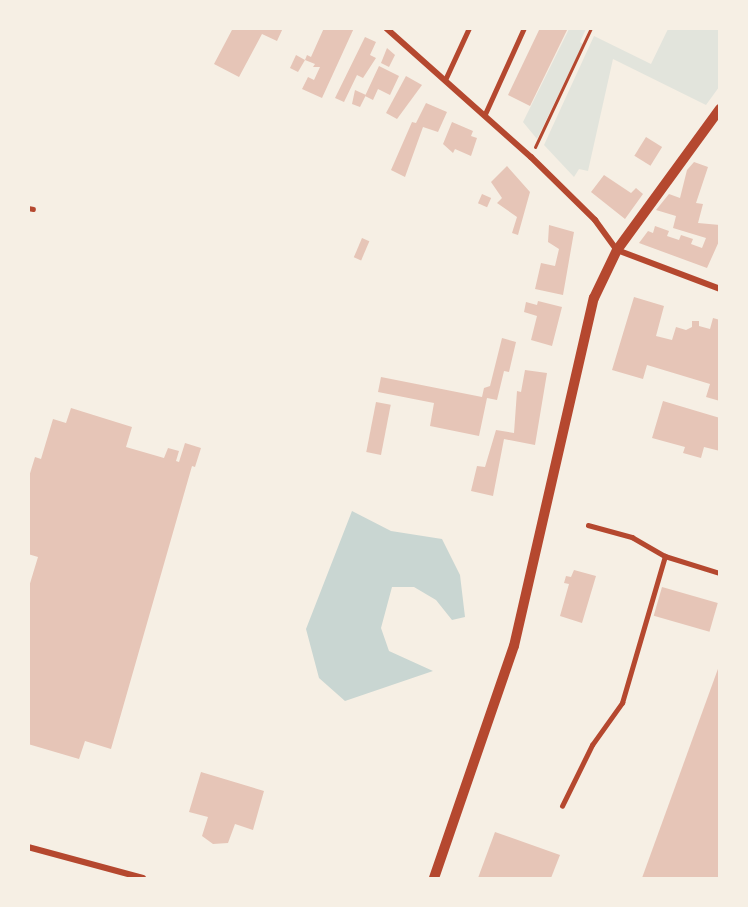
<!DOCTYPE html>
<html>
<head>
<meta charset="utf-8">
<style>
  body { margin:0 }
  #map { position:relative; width:748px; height:907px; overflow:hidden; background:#f6efe4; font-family:"Source Sans 3",sans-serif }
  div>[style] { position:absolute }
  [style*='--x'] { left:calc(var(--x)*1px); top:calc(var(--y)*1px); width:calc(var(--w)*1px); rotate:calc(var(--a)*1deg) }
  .green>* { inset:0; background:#e2e4dc }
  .water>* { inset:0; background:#c9d6d2 }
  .building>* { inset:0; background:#e6c5b7; transform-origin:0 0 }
  .path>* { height:3px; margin:-1.5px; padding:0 1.5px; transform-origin:1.5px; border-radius:1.5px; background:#b5482f }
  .service>* { height:4.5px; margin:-2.25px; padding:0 2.25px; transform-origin:2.25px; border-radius:2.25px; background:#b5482f }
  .minor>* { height:6px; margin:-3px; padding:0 3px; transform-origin:3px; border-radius:3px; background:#b5482f }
  .tertiary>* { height:10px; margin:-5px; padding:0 5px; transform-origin:5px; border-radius:5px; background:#b5482f }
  span { translate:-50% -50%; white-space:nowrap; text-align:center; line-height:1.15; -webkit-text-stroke:4.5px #f6efe4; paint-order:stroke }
  .frame { position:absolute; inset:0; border:30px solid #f6efe4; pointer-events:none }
</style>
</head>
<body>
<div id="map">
  <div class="green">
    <div style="clip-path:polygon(569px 29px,586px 29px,580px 42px,583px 44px,537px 139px,523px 122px)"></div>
    <div style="clip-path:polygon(668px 29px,719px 29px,719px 87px,706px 105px,613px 59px,588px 171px,579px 169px,574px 177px,544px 145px,594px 36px,651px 64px)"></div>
  </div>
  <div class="water">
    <div style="clip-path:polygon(352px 511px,391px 531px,442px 539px,460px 575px,465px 617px,452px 620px,436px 600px,414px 587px,392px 587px,381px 628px,389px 651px,433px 671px,345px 701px,319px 678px,306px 629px)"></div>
  </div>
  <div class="building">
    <div style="clip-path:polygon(233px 28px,283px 28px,277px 41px,262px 34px,239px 77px,214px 64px)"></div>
    <div style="clip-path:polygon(324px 28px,354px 28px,322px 98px,302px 89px,308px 77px,314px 80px,320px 67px,313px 67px,315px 64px,305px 60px,307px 55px,311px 57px)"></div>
    <div style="clip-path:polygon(540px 28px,568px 28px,530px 106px,508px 95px)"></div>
    <div style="clip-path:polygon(365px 37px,376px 42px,370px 55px,376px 58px,363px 78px,357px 75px,344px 102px,335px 98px)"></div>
    <div style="clip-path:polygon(387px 48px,395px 55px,389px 67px,381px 63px)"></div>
    <div style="clip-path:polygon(296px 55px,305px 60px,298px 72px,290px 68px)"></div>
    <div style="clip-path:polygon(379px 66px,399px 76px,390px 95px,378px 89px,373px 100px,365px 96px)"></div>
    <div style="clip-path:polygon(406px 76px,422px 85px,397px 119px,386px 113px)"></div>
    <div style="clip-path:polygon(355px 90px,366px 95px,360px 107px,352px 104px)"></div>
    <div style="clip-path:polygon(426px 103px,447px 112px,438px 132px,423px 127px,405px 177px,391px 170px,412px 122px,416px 123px)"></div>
    <div style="clip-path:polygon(452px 122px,473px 131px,471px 136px,477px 138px,471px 156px,455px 149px,453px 153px,443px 144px)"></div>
    <div style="left:646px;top:137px;width:19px;height:22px;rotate:32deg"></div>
    <div style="clip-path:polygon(694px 162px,708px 167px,696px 203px,703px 204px,698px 223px,720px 225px,720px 239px,707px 268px,639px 243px,648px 231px,653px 233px,655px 226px,669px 231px,667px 236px,679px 240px,681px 235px,693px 239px,691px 244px,702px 248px,706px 238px,673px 228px,676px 216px,656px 210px,669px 194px,680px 198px,687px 170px)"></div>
    <div style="clip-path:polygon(507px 166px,530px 192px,518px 235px,512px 233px,517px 217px,497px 203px,502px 198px,491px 182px)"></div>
    <div style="clip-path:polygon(604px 175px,631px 193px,636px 188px,643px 194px,625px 219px,591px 192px)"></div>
    <div style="left:482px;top:194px;width:10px;height:10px;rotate:24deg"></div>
    <div style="clip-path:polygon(549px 225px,574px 232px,563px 295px,535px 289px,541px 263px,555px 266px,559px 249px,548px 242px)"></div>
    <div style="left:362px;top:238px;width:8px;height:21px;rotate:23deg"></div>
    <div style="clip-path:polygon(634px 297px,664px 306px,656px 336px,672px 340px,676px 327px,686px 330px,692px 327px,692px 321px,699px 321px,699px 326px,710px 329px,713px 318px,720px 320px,720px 401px,706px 397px,710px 384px,647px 365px,643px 379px,612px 370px)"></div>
    <div style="clip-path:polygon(538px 301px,562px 307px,552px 346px,531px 340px,537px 316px,524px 312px,526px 302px,537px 305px)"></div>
    <div style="clip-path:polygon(502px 338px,516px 342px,509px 372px,504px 371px,497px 400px,487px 398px,479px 436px,430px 426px,434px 403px,378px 392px,381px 377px,482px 397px,484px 388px,490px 386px)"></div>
    <div style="clip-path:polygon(525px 370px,547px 373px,535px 445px,504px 439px,493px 496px,471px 491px,477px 466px,485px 467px,496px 430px,514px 433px,517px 391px,521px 392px)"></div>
    <div style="clip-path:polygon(663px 401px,720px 418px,720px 451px,704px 447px,701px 458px,683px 453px,685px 447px,652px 438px)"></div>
    <div style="left:376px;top:402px;width:15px;height:51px;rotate:11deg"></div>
    <div style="clip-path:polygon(71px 408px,132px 427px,126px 447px,164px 458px,168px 448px,179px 451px,176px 461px,179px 462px,185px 443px,201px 448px,195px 467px,192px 466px,111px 749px,85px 741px,79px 759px,28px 744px,28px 590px,38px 557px,28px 554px,28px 480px,35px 457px,41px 459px,53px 419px,66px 423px)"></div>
    <div style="clip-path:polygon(574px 570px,596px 576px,582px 623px,560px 616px,569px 584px,564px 583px,566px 576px,571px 577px)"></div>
    <div style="left:662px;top:587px;width:58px;height:30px;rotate:16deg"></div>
    <div style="clip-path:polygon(719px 666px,720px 877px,642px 878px)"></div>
    <div style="clip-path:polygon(201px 772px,264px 791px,253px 830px,235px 824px,228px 843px,213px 844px,202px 836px,208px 817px,189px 812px)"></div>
    <div style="clip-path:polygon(495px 832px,560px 855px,551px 878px,478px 878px)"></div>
  </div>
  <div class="path">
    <div style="--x:535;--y:147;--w:132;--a:-64.8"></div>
  </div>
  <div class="service">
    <div style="--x:445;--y:80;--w:57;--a:-65.2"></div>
    <div style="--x:485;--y:114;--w:94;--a:-65.6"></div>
    <div style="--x:28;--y:208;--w:5;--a:11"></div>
    <div style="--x:588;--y:525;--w:46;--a:15.3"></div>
    <div style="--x:632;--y:537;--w:38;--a:30"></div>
    <div style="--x:665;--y:556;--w:58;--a:17.2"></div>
    <div style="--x:562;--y:806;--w:68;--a:-63.8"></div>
    <div style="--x:592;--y:745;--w:52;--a:-54.5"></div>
    <div style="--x:622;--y:703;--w:153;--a:-73.7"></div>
  </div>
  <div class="minor">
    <div style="--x:386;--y:28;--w:194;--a:41.7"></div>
    <div style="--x:531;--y:157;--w:90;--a:44.5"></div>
    <div style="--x:595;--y:220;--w:37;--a:54"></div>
    <div style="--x:617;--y:250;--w:110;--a:20.7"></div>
    <div style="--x:28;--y:847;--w:119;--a:15.1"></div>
  </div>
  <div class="tertiary">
    <div style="--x:434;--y:878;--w:245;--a:-71"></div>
    <div style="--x:514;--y:646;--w:357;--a:-77.1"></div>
    <div style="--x:594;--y:298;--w:53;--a:-64.4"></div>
    <div style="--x:617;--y:250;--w:175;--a:-53.9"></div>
  </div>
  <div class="frame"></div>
</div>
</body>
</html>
